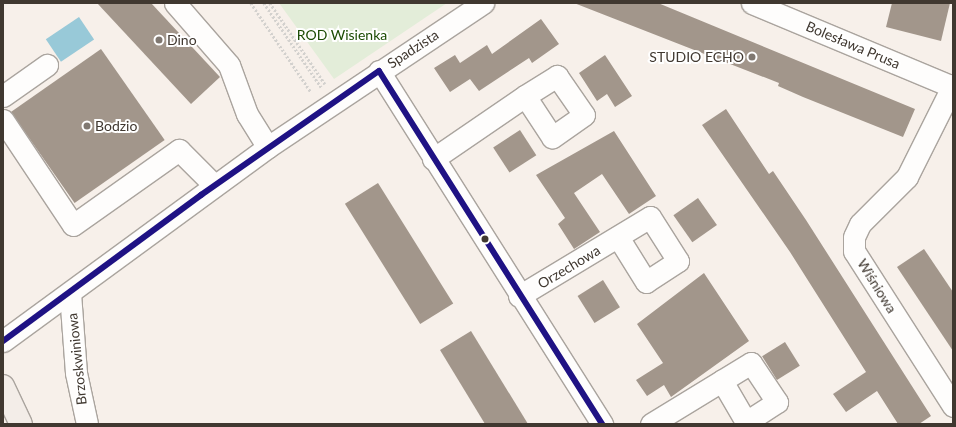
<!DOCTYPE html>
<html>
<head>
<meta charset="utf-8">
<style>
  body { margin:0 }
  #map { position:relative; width:956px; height:427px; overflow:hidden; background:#f7f0ea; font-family:Lato,sans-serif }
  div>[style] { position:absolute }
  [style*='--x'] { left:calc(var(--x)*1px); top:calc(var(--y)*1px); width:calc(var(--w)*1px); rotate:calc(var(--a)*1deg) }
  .green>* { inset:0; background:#e3edd9 }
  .water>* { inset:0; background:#98c9d8; transform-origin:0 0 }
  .building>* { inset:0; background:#a2968b; transform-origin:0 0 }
  .path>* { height:2.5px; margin-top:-1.25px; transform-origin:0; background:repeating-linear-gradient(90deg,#d3d1ce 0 2px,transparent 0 4px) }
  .roads { filter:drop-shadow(1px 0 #aaa49e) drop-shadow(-1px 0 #aaa49e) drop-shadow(0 1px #aaa49e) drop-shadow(0 -1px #aaa49e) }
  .minor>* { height:21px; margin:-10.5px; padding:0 10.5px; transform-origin:10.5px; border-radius:10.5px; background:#fefdfc }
  .major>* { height:22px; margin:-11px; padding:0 11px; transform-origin:11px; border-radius:11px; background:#f3ede8 }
  .bus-1>* { height:6px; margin:-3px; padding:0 3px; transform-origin:3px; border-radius:3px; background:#1f1284 }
  .dots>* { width:11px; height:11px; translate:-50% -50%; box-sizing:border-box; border:2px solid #fff; border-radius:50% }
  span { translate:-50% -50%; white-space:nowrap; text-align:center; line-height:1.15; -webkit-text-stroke:4px #fff; paint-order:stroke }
  .park-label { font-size:14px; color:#1b4b03 }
  .poi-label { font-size:14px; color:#403830 }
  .left { translate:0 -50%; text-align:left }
  .right { translate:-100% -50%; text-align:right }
  .street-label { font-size:14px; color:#403830 }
  .frame { position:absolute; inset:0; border:4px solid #403830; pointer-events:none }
</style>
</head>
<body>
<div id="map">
  <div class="green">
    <div style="clip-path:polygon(279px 3px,447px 3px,334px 79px)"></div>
  </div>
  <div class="water">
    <div style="left:79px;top:17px;width:27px;height:40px;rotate:56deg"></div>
  </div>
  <div class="building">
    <div style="clip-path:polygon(97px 3px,151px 3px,220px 77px,191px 104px)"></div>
    <div style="clip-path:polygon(574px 3px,658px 3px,915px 109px,903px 137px,803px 97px,778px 86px,779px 83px)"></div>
    <div style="clip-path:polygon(892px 3px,950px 3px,941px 41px,886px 27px)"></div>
    <div style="clip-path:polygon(541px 19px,559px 44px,532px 63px,529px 58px,479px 91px,470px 79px,450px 92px,434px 68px,455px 55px,460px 63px,487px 45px,492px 54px)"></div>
    <div style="left:101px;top:49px;width:111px;height:110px;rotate:55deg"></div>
    <div style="clip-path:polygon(605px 55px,632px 96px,615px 107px,607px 94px,597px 101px,579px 73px)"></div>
    <div style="clip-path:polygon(726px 109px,769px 174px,773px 171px,806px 220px,931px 416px,919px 424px,898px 424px,877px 391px,846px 412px,833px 394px,866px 372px,790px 252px,702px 125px)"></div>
    <div style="left:520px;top:130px;width:30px;height:32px;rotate:57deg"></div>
    <div style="clip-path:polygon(614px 131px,656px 196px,629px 214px,602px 174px,574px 193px,600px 232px,574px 249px,558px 224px,565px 218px,536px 175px)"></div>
    <div style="left:378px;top:183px;width:142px;height:39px;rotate:58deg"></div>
    <div style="left:698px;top:198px;width:33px;height:30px;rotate:55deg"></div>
    <div style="clip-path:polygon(924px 249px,953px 292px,953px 351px,897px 267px)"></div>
    <div style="clip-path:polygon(704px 273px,749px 341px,671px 397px,664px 385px,647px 396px,636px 380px,663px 363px,637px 324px)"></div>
    <div style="left:603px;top:280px;width:32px;height:30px;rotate:58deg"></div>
    <div style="clip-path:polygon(471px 331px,528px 424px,485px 424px,440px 350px)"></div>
    <div style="left:785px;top:342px;width:28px;height:27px;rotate:58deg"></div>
  </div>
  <div class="path">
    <div style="--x:251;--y:3;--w:107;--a:56"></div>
    <div style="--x:264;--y:3;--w:102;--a:55.8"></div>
    <div style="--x:270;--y:3;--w:98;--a:55.8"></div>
  </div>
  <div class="roads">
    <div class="minor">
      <div style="--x:175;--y:3;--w:82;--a:48.9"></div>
      <div style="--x:229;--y:65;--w:52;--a:69.8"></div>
      <div style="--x:247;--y:114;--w:39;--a:58"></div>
      <div style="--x:752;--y:3;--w:218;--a:22.7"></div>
      <div style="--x:379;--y:71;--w:418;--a:57.7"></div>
      <div style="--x:953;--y:85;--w:103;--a:116.6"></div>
      <div style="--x:907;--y:177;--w:66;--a:135"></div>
      <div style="--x:860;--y:224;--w:14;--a:115"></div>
      <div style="--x:854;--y:237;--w:14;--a:90"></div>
      <div style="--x:854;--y:251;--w:184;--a:57.4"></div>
      <div style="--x:3;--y:96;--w:54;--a:-35.2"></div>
      <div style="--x:3;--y:120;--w:126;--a:56.3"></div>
      <div style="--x:73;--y:225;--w:130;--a:-35.3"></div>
      <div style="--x:179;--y:150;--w:49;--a:45"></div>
      <div style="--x:433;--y:159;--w:112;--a:-34.4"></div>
      <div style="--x:525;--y:96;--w:38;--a:-32"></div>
      <div style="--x:557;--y:76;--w:47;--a:55.3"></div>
      <div style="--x:584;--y:115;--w:39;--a:145"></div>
      <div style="--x:552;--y:137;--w:49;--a:-123.4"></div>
      <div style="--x:70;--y:293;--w:80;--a:85.7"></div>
      <div style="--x:76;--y:373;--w:52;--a:77.8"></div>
      <div style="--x:519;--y:296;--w:153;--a:-31.1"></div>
      <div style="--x:650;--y:217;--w:52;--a:57.5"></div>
      <div style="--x:678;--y:261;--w:38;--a:147"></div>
      <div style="--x:646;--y:282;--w:53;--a:-121.9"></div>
      <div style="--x:3;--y:341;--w:328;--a:-36.2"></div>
      <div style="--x:268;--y:147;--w:259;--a:-33.8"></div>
      <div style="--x:651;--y:424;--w:117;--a:-31.4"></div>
      <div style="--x:751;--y:363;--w:47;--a:56.3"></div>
      <div style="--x:777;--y:402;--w:37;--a:147"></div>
      <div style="--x:746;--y:422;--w:48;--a:-120.3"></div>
    </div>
    <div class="major">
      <div style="--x:3;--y:386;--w:42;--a:64.7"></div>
    </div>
  </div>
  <div class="bus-1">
    <div style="--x:379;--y:71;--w:418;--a:57.7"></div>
    <div style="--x:3;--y:341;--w:246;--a:-36.4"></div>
    <div style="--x:201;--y:195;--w:217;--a:-34.9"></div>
  </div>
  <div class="dots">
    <div style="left:159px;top:40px;background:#807871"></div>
    <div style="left:752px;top:57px;background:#807871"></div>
    <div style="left:87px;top:126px;background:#807871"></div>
    <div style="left:485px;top:239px;background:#403830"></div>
  </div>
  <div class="park-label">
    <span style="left:342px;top:35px">ROD Wisienka</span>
  </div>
  <div class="poi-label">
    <span class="left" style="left:167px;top:40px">Dino</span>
    <span class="right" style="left:744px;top:57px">STUDIO ECHO</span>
    <span class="left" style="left:95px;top:126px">Bodzio</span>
  </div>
  <div class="street-label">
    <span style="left:853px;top:45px;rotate:23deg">Bolesława Prusa</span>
    <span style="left:413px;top:49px;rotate:-33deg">Spadzista</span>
    <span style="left:569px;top:267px;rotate:-31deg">Orzechowa</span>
    <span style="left:877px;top:286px;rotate:58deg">Wiśniowa</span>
    <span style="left:77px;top:359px;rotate:-96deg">Brzoskwiniowa</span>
  </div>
  <div class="frame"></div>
</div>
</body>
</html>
